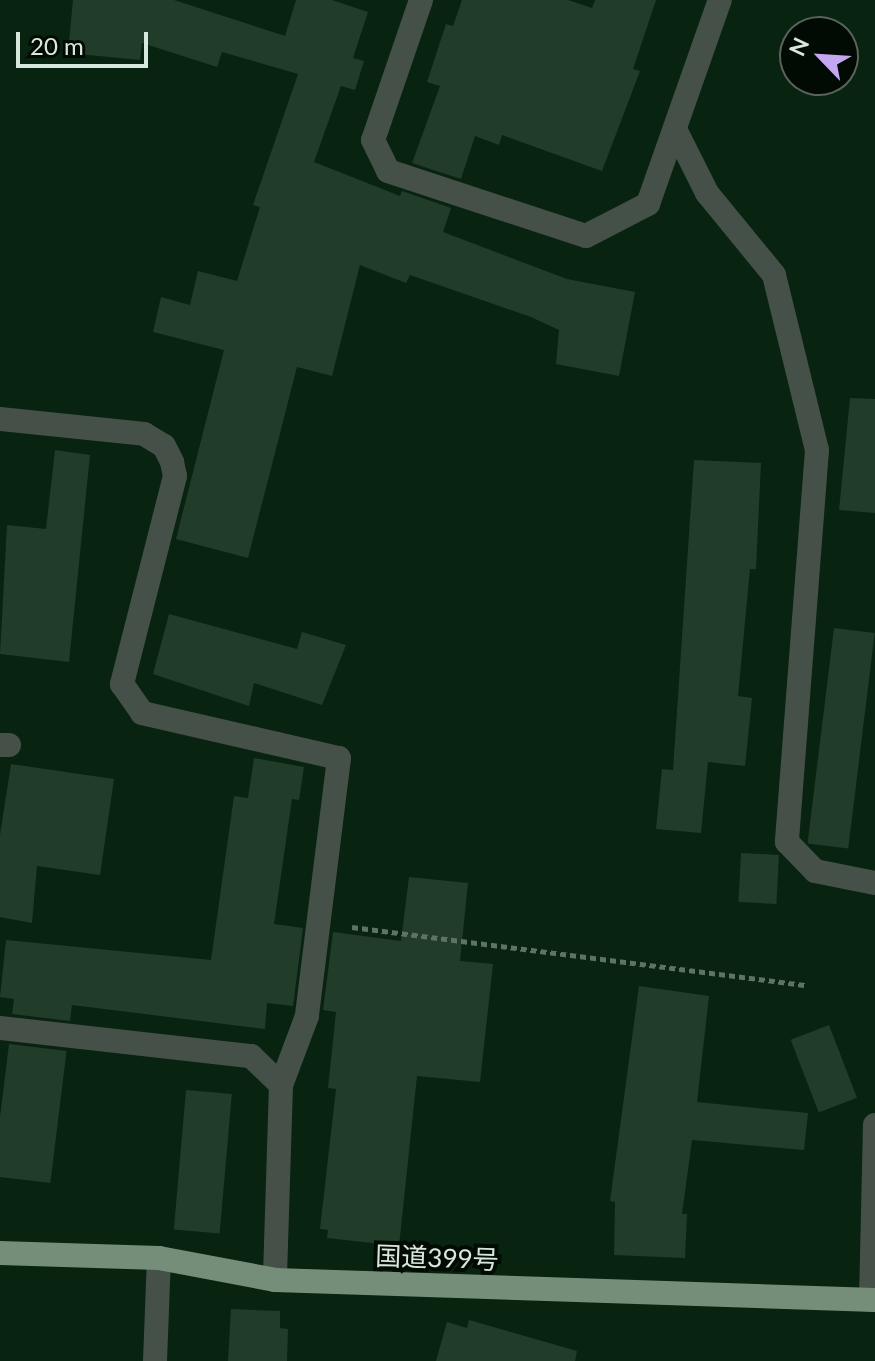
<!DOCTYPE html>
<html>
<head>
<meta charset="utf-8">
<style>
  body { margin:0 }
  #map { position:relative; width:875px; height:1361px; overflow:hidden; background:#092311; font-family:Lato,"Noto Sans JP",sans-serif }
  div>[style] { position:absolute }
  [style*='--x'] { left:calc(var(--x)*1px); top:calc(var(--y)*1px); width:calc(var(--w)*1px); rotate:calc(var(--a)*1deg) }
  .building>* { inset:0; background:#213c29; transform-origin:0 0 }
  .path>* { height:5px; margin-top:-2.5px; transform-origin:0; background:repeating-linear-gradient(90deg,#5d7363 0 6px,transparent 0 10px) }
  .minor>* { height:24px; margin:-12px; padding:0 12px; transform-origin:12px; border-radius:12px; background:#455148 }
  .trunk>* { height:24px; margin:-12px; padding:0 12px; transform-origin:12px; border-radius:12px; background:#748e7a }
  span { translate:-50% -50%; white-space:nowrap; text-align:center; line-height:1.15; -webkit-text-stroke:8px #020a04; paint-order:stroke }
  .street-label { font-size:26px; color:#d9e8dc }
  .north { position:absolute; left:779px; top:16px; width:80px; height:80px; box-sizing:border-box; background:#020a04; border:2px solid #58635a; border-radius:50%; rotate:295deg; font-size:22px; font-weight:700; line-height:32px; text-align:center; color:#d9e8dc }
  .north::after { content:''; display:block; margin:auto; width:28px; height:36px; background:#c4a7f1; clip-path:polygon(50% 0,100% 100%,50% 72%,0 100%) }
  .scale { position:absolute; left:16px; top:32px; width:132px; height:36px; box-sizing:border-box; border:4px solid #d9e8dc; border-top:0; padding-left:10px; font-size:24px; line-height:28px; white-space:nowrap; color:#d9e8dc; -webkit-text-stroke:6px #020a04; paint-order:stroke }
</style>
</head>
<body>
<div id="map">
  <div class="building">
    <div style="clip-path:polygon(73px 0,174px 0,285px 36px,296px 0,332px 0,368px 12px,353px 58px,364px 61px,355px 90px,341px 86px,314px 162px,400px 196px,402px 191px,451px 208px,443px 232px,567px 279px,635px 292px,619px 376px,556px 364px,559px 330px,531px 317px,410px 275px,406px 283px,360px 265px,332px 376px,297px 367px,248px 558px,176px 539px,224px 350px,153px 332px,161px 297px,190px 305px,198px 271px,237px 281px,260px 207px,253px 205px,298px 74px,222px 52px,217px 67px,142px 43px,140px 60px,68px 53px)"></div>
    <div style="clip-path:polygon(462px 0,568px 0,592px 8px,595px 0,656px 0,633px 69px,640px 71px,602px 171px,502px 135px,499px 145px,475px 136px,461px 179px,412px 163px,440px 86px,427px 82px,446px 24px,453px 26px)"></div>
    <div style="clip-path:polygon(850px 398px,875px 399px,875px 513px,839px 510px)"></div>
    <div style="clip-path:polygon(55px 450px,90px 455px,69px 662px,0 654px,7px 525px,46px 529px)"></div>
    <div style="clip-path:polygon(694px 460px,761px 463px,756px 569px,750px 569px,738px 696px,752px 698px,745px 766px,708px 762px,701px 833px,656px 829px,662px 769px,673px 770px)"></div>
    <div style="clip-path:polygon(169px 614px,297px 649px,302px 632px,346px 645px,322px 705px,254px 683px,249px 706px,153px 674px)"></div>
    <div style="left:834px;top:628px;width:41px;height:217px;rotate:7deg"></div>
    <div style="clip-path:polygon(254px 758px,304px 767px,299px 800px,292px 799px,274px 924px,303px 928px,293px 1006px,267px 1003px,265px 1029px,72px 1005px,70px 1021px,12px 1014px,14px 999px,0 997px,6px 940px,211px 960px,234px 796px,248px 798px)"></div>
    <div style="clip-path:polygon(11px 764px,114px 779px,100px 875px,37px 866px,32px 923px,0 917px,0 835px)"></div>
    <div style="left:741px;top:853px;width:38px;height:49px;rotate:3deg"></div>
    <div style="clip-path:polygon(409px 877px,468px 883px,460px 961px,493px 964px,480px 1082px,417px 1076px,399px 1246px,327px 1238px,328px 1230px,320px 1229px,336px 1089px,328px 1088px,336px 1012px,323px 1010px,333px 932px,401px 941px)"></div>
    <div style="clip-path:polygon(639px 986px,709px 996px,697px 1102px,808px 1113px,804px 1150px,692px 1140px,682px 1214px,687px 1214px,685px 1258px,614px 1255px,615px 1202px,610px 1201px)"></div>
    <div style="left:829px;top:1025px;width:78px;height:41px;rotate:69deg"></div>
    <div style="left:9px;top:1044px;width:58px;height:133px;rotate:7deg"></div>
    <div style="left:186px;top:1090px;width:46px;height:140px;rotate:5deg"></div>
    <div style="clip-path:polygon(231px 1309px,280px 1311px,280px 1328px,288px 1329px,287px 1361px,228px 1361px)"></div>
    <div style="clip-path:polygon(469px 1320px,577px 1351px,575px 1361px,436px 1361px,447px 1322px,467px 1328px)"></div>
  </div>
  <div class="path">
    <div style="--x:352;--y:927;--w:458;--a:7.3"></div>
  </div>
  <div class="minor">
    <div style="--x:421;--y:0;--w:148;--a:108.9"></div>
    <div style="--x:373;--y:140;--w:34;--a:64"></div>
    <div style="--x:388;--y:171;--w:208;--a:18.2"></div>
    <div style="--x:586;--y:236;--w:70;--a:-27.3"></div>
    <div style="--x:648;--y:204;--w:216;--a:-70.6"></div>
    <div style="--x:675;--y:129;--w:72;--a:63.4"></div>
    <div style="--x:707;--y:193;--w:106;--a:50.7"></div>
    <div style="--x:774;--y:275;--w:180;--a:76.2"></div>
    <div style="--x:817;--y:450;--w:393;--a:94.4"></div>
    <div style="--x:787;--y:842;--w:40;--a:46"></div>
    <div style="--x:815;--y:871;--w:61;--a:11.3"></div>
    <div style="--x:0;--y:419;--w:145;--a:5.9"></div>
    <div style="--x:144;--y:434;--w:23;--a:31"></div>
    <div style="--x:164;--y:446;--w:18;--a:63"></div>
    <div style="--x:172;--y:462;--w:14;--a:78"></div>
    <div style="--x:175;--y:476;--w:215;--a:104.3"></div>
    <div style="--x:122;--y:684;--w:35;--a:55"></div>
    <div style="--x:142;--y:713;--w:202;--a:12.9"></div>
    <div style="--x:339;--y:758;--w:260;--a:97.1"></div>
    <div style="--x:307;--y:1016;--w:74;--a:110.6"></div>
    <div style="--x:0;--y:745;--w:9;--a:0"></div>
    <div style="--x:0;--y:1028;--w:253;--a:6.4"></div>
    <div style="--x:251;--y:1056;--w:42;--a:44"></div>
    <div style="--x:281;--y:1085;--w:195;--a:91.8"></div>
    <div style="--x:871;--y:1300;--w:175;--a:-88.7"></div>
    <div style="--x:155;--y:1361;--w:103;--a:-87.8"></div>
  </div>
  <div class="trunk">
    <div style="--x:0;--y:1253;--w:159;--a:1.8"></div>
    <div style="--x:159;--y:1258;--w:118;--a:10.7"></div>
    <div style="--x:275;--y:1280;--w:600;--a:1.91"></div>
  </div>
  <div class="street-label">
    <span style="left:437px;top:1258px;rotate:2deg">国道399号</span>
  </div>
  <div class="north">N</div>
  <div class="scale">20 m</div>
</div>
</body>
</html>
